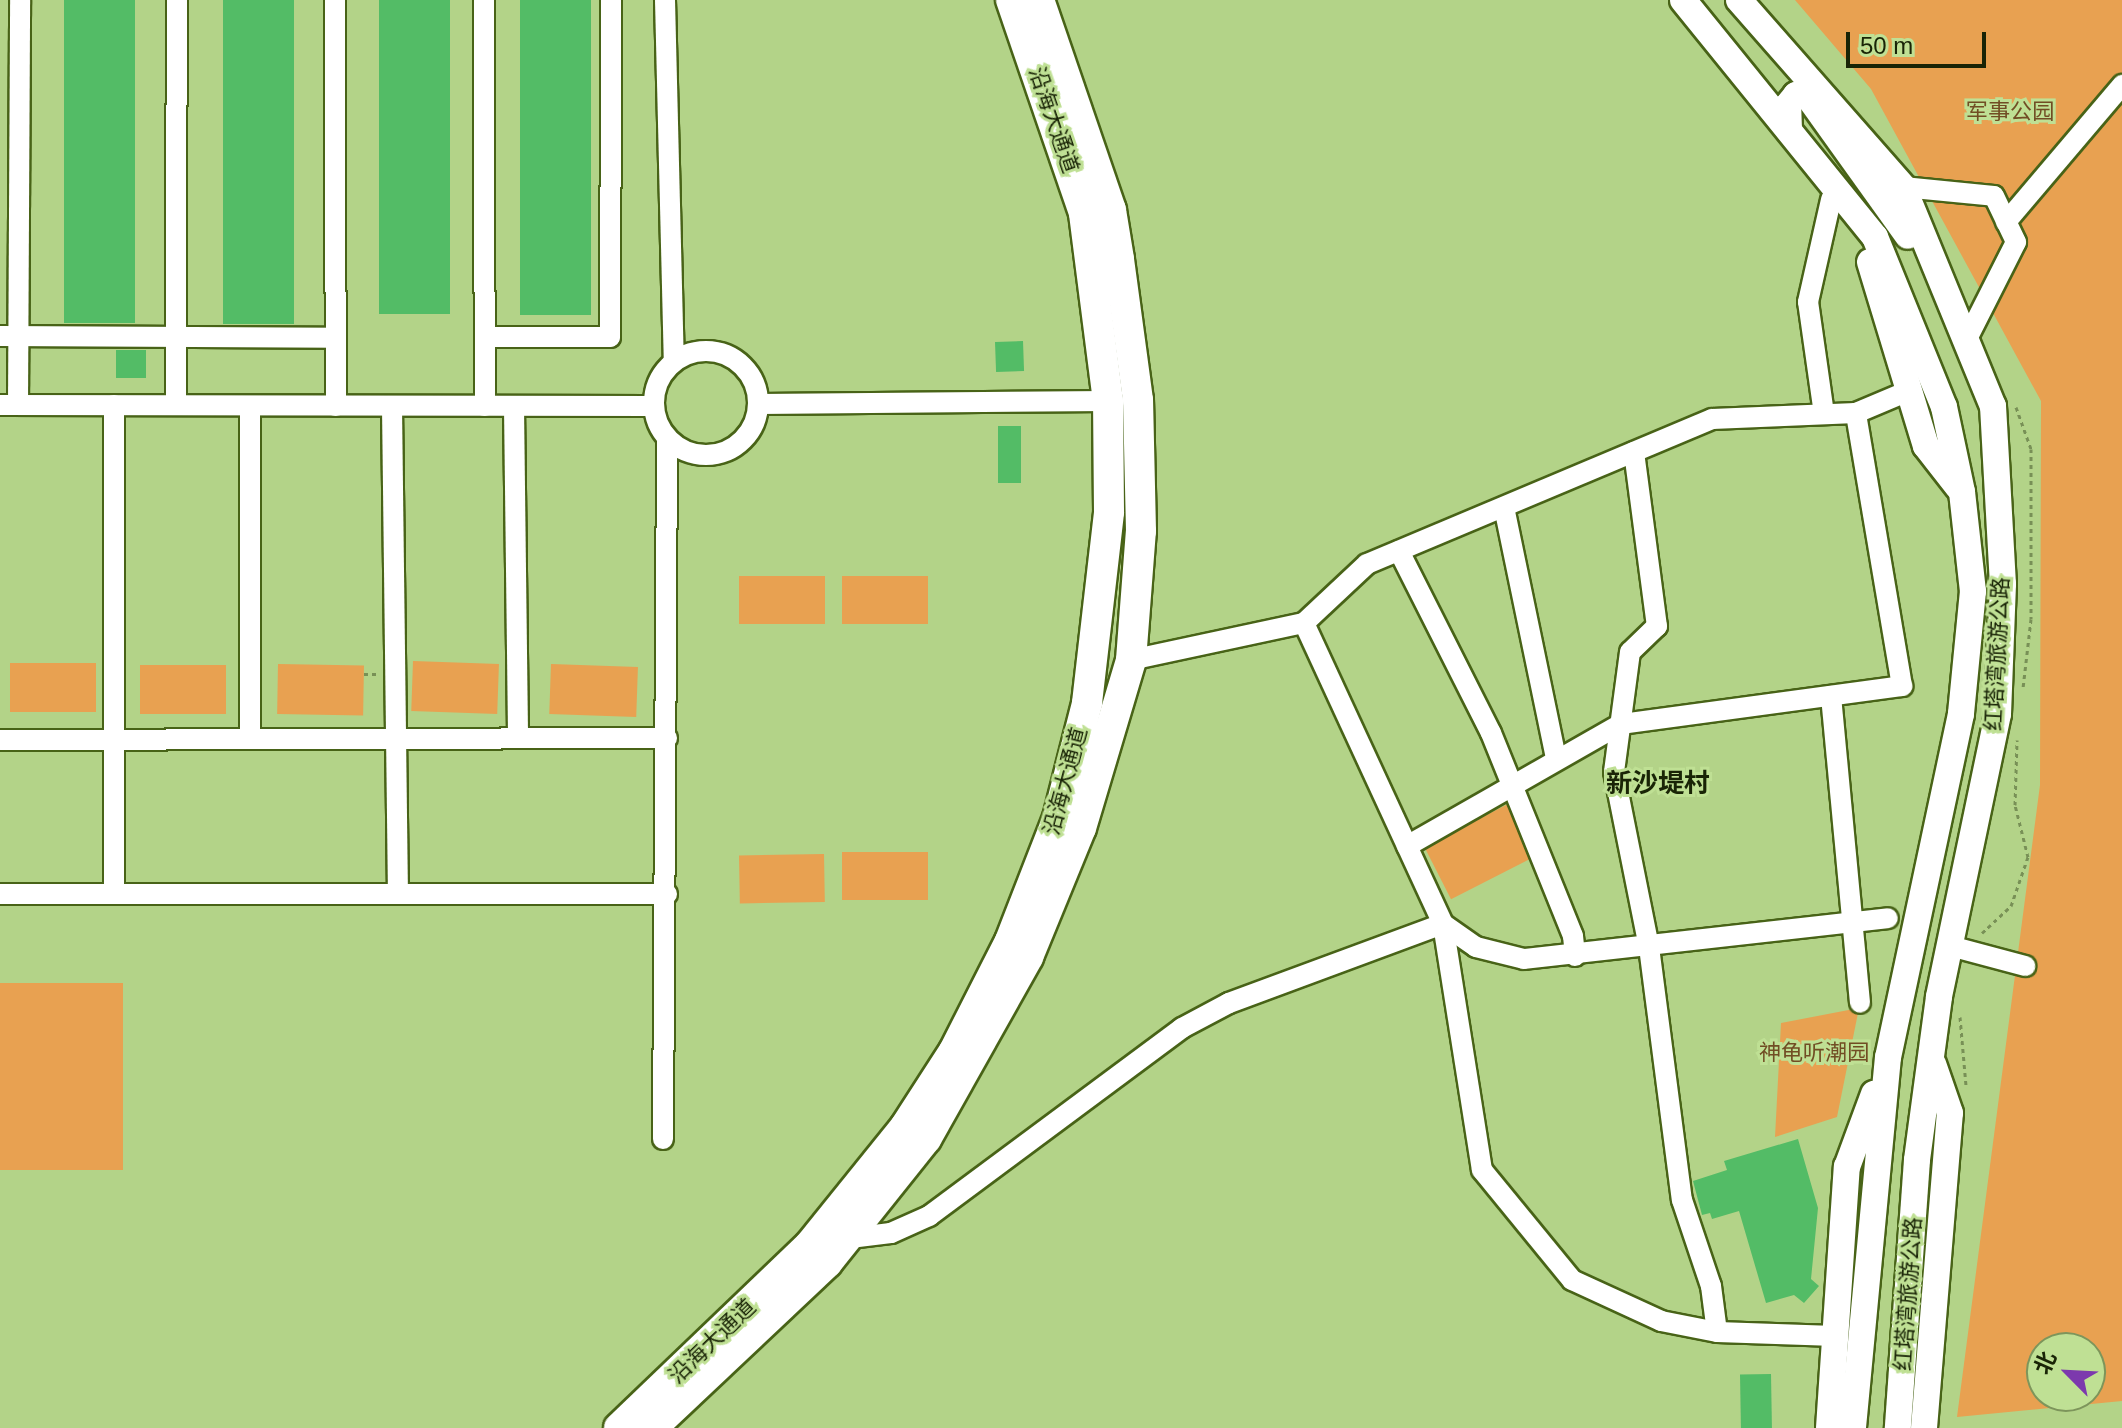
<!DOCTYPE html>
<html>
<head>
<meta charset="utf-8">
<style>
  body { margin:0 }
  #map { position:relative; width:2122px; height:1428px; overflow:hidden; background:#b3d388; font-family:Arial,"Noto Sans SC",sans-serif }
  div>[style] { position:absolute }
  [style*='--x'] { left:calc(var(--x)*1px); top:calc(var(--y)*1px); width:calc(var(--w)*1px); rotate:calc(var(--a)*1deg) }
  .green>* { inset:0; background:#e8a151; transform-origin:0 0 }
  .building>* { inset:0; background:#53bc66; transform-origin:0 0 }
  .path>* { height:3px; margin-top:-1.5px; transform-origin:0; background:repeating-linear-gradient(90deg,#789056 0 4px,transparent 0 8px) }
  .roads { filter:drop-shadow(2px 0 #486317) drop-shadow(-2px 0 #486317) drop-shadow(0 2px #486317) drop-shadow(0 -2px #486317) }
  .minor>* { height:20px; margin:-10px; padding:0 10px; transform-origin:10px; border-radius:10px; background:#fff }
  .minor>.ring { margin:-10px; padding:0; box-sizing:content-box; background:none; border:20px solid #fff; border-radius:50% }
  .major>* { height:26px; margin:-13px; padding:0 13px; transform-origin:13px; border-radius:13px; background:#fff }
  .highway>* { height:30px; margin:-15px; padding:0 15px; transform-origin:15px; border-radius:15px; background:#fff }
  span { translate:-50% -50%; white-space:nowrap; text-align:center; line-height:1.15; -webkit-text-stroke:6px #bfe094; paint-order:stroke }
  .park-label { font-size:22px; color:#714d24 }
  .street-label { font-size:22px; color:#192406 }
  .quarter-label { font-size:26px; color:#192406; font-weight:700 }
  .north { position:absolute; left:2026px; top:1332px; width:80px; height:80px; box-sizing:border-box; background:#bfe094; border:2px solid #7d955b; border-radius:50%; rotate:294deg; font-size:22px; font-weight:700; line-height:32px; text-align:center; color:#192406 }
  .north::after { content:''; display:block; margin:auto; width:28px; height:36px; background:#7c39ad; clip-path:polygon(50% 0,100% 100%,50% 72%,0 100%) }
  .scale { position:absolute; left:1846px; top:32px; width:140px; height:36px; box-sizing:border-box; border:4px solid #192406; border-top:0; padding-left:10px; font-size:24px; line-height:28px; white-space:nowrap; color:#192406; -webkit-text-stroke:6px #bfe094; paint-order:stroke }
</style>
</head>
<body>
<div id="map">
  <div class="green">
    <div style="clip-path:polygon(evenodd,1795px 0,2122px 0,2122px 1401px,1957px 1417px,2040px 785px,2041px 401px,1871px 89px,1795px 0,2042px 1348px,2090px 1348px,2090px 1396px,2042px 1396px,2042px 1348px)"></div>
    <div style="left:825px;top:576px;width:48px;height:86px;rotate:90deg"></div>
    <div style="left:928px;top:576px;width:48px;height:86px;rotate:90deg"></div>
    <div style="left:413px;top:661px;width:86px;height:50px;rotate:2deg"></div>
    <div style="left:10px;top:663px;width:86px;height:49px"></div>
    <div style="left:278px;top:664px;width:86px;height:50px;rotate:1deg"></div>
    <div style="left:551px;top:664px;width:87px;height:50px;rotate:2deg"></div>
    <div style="left:140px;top:665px;width:86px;height:49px"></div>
    <div style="left:1508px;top:804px;width:59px;height:94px;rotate:63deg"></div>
    <div style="left:928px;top:852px;width:48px;height:86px;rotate:90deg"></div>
    <div style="left:824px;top:854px;width:48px;height:85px;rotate:89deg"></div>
    <div style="left:0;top:983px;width:123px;height:187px"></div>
    <div style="clip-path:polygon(1859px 1008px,1837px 1117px,1775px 1137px,1781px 1023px)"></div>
  </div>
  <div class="building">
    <div style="left:64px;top:0;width:71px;height:323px"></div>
    <div style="left:223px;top:0;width:71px;height:324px"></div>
    <div style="left:379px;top:0;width:71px;height:314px"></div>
    <div style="left:520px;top:0;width:71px;height:315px"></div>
    <div style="left:1023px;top:341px;width:30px;height:28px;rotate:88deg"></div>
    <div style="left:116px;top:350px;width:30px;height:28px"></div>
    <div style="left:998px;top:426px;width:23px;height:57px"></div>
    <div style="clip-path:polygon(1798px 1139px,1818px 1208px,1811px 1279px,1819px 1286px,1804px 1303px,1794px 1295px,1766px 1303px,1739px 1211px,1712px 1219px,1710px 1213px,1702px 1215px,1693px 1181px,1727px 1170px,1724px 1161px)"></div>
    <div style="left:1771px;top:1374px;width:54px;height:31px;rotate:89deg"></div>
  </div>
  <div class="path">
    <div style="--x:2016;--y:407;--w:45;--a:70.3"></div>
    <div style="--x:2031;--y:449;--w:170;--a:90"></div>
    <div style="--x:2031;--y:619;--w:69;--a:96.6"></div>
    <div style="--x:364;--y:674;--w:12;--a:0"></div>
    <div style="--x:1982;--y:933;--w:40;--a:-43"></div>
    <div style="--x:2011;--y:906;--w:52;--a:-70.9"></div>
    <div style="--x:2028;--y:857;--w:54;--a:-104"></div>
    <div style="--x:2015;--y:805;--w:65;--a:-88.2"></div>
    <div style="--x:1960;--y:1017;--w:68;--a:85"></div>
  </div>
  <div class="roads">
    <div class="minor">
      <div style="--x:335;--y:0;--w:406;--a:89.9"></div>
      <div style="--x:484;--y:0;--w:406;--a:89.9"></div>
      <div style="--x:665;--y:0;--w:361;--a:88.6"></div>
      <div style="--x:1903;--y:187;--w:91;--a:5.6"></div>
      <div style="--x:1994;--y:196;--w:51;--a:64.4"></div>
      <div style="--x:2016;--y:242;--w:109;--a:116.8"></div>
      <div style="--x:2006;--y:222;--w:180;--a:-49.7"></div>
      <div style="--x:0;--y:336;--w:336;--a:0.3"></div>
      <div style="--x:485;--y:337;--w:125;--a:0"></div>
      <div style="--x:610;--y:337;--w:337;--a:-89.8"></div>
      <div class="ring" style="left:654px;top:351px;width:84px;height:84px"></div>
      <div style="--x:176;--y:404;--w:404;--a:-89.9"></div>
      <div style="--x:759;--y:404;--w:349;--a:-0.5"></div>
      <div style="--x:0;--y:405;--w:653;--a:0.09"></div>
      <div style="--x:18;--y:405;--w:405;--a:-89.7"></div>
      <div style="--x:114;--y:405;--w:489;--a:90"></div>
      <div style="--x:392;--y:406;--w:488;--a:89.3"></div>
      <div style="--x:514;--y:406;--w:332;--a:89.3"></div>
      <div style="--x:1824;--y:414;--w:113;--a:-98.1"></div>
      <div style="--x:1808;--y:302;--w:105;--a:-77.3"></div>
      <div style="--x:1634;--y:452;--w:176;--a:82.5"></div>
      <div style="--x:1657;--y:626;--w:37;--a:136"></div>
      <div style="--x:1630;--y:652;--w:121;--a:97.6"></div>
      <div style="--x:1614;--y:772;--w:178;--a:78.7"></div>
      <div style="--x:1649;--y:947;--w:255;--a:82.6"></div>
      <div style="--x:1682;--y:1200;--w:91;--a:71.4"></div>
      <div style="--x:1711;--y:1286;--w:46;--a:82.6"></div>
      <div style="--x:1504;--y:507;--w:257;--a:78.3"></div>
      <div style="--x:1399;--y:551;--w:204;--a:63.2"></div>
      <div style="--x:1491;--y:733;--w:219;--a:68"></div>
      <div style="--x:1573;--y:936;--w:20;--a:84"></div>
      <div style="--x:1304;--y:623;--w:332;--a:65.2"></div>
      <div style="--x:1443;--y:924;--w:249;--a:81"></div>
      <div style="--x:1482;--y:1170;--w:142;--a:50.7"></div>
      <div style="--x:1572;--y:1280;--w:98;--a:24.7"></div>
      <div style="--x:1661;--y:1321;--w:57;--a:11.1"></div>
      <div style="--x:1717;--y:1332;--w:118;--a:1.9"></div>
      <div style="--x:1131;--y:660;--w:177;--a:-12.1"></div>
      <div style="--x:1304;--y:623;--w:86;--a:-43.1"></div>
      <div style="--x:1367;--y:564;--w:374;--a:-22.8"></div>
      <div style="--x:1712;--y:419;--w:144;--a:-2.4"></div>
      <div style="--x:1856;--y:413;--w:56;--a:-22.9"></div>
      <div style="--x:1831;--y:696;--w:308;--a:84.6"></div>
      <div style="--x:250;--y:739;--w:333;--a:-90"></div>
      <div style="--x:0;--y:740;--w:667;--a:-0.17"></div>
      <div style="--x:1407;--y:846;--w:246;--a:-29.7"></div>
      <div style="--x:1621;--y:724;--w:284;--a:-7.7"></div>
      <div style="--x:1902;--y:686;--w:277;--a:-99.6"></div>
      <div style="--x:0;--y:894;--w:667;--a:0"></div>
      <div style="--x:1950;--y:946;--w:78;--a:14.9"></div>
      <div style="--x:663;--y:1139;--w:701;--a:-89.67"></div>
      <div style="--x:850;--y:1238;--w:41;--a:-7"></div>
      <div style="--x:891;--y:1233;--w:42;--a:-24.1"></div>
      <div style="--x:929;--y:1216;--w:315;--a:-36.6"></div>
      <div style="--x:1182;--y:1028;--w:53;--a:-28"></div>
      <div style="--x:1229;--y:1003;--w:228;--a:-20.3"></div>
      <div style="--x:1443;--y:924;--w:40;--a:34.9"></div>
      <div style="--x:1476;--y:947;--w:49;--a:14"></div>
      <div style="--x:1524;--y:959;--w:366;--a:-6.4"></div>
    </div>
    <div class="major">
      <div style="--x:1683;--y:0;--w:305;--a:51"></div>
      <div style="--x:1875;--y:237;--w:183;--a:67.9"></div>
      <div style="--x:1944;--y:407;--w:87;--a:78"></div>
      <div style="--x:1962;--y:492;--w:100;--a:83.7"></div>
      <div style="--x:1973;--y:591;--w:124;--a:95.6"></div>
      <div style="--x:1961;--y:714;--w:351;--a:102"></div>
      <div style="--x:1888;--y:1057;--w:373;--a:95.4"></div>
      <div style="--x:1739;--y:0;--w:249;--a:48.7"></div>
      <div style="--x:1903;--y:187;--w:237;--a:67.7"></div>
      <div style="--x:1993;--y:406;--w:178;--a:86.8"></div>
      <div style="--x:2003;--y:584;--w:130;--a:92.2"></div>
      <div style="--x:1998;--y:714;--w:289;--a:101.8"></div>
      <div style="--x:1939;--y:997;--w:164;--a:97.7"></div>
      <div style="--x:1917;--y:1160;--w:269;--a:94.1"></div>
      <div style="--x:1789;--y:130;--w:25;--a:-92"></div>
      <div style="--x:1788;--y:105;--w:13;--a:-51"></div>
      <div style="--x:1796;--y:95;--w:11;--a:0"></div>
      <div style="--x:1807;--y:95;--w:173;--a:54.4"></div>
      <div style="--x:1870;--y:262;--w:192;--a:73.1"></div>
      <div style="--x:1926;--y:446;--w:52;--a:52"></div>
      <div style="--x:1829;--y:1428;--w:262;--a:-86.1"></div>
      <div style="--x:1847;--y:1167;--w:78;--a:-69.7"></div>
      <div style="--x:1924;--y:1428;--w:316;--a:-85.3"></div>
      <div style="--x:1950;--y:1113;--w:52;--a:-109.1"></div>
    </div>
    <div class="highway">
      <div style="--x:619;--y:1428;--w:263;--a:-43.8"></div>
      <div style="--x:809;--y:1246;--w:153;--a:-51.1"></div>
      <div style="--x:905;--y:1127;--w:90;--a:-57.2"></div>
      <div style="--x:954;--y:1051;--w:123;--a:-63"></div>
      <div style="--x:1010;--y:941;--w:132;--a:-68.7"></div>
      <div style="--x:1058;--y:818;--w:119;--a:-75.8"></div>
      <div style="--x:1087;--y:703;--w:192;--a:-83.4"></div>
      <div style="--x:1109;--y:512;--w:111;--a:-90.5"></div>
      <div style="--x:1108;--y:401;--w:190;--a:-97.3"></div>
      <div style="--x:1084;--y:213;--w:225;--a:-108.9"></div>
      <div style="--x:652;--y:1428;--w:241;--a:-43.3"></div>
      <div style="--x:827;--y:1263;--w:159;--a:-51.4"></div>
      <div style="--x:926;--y:1139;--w:209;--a:-60.7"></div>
      <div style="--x:1028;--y:957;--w:139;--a:-67.7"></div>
      <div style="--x:1081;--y:828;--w:175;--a:-73.4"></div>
      <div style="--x:1131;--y:660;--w:129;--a:-85.6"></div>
      <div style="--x:1141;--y:531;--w:131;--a:-91.3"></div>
      <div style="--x:1138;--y:400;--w:142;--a:-97.7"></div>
      <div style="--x:1119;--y:259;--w:50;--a:-99.3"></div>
      <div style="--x:1111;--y:210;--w:222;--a:-108.9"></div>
    </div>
  </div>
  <div class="park-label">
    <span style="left:2010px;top:112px">军事公园</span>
    <span style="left:1814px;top:1053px">神龟听潮园</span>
  </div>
  <div class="street-label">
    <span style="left:1054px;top:120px;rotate:71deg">沿海大通道</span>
    <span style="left:1997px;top:654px;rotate:-87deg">红塔湾旅游公路</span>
    <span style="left:1065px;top:781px;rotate:-75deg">沿海大通道</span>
    <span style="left:1908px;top:1294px;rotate:-86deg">红塔湾旅游公路</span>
    <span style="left:712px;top:1341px;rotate:-44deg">沿海大通道</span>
  </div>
  <div class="quarter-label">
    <span style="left:1658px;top:784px">新沙堤村</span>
  </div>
  <div class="north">北</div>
  <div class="scale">50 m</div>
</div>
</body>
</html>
